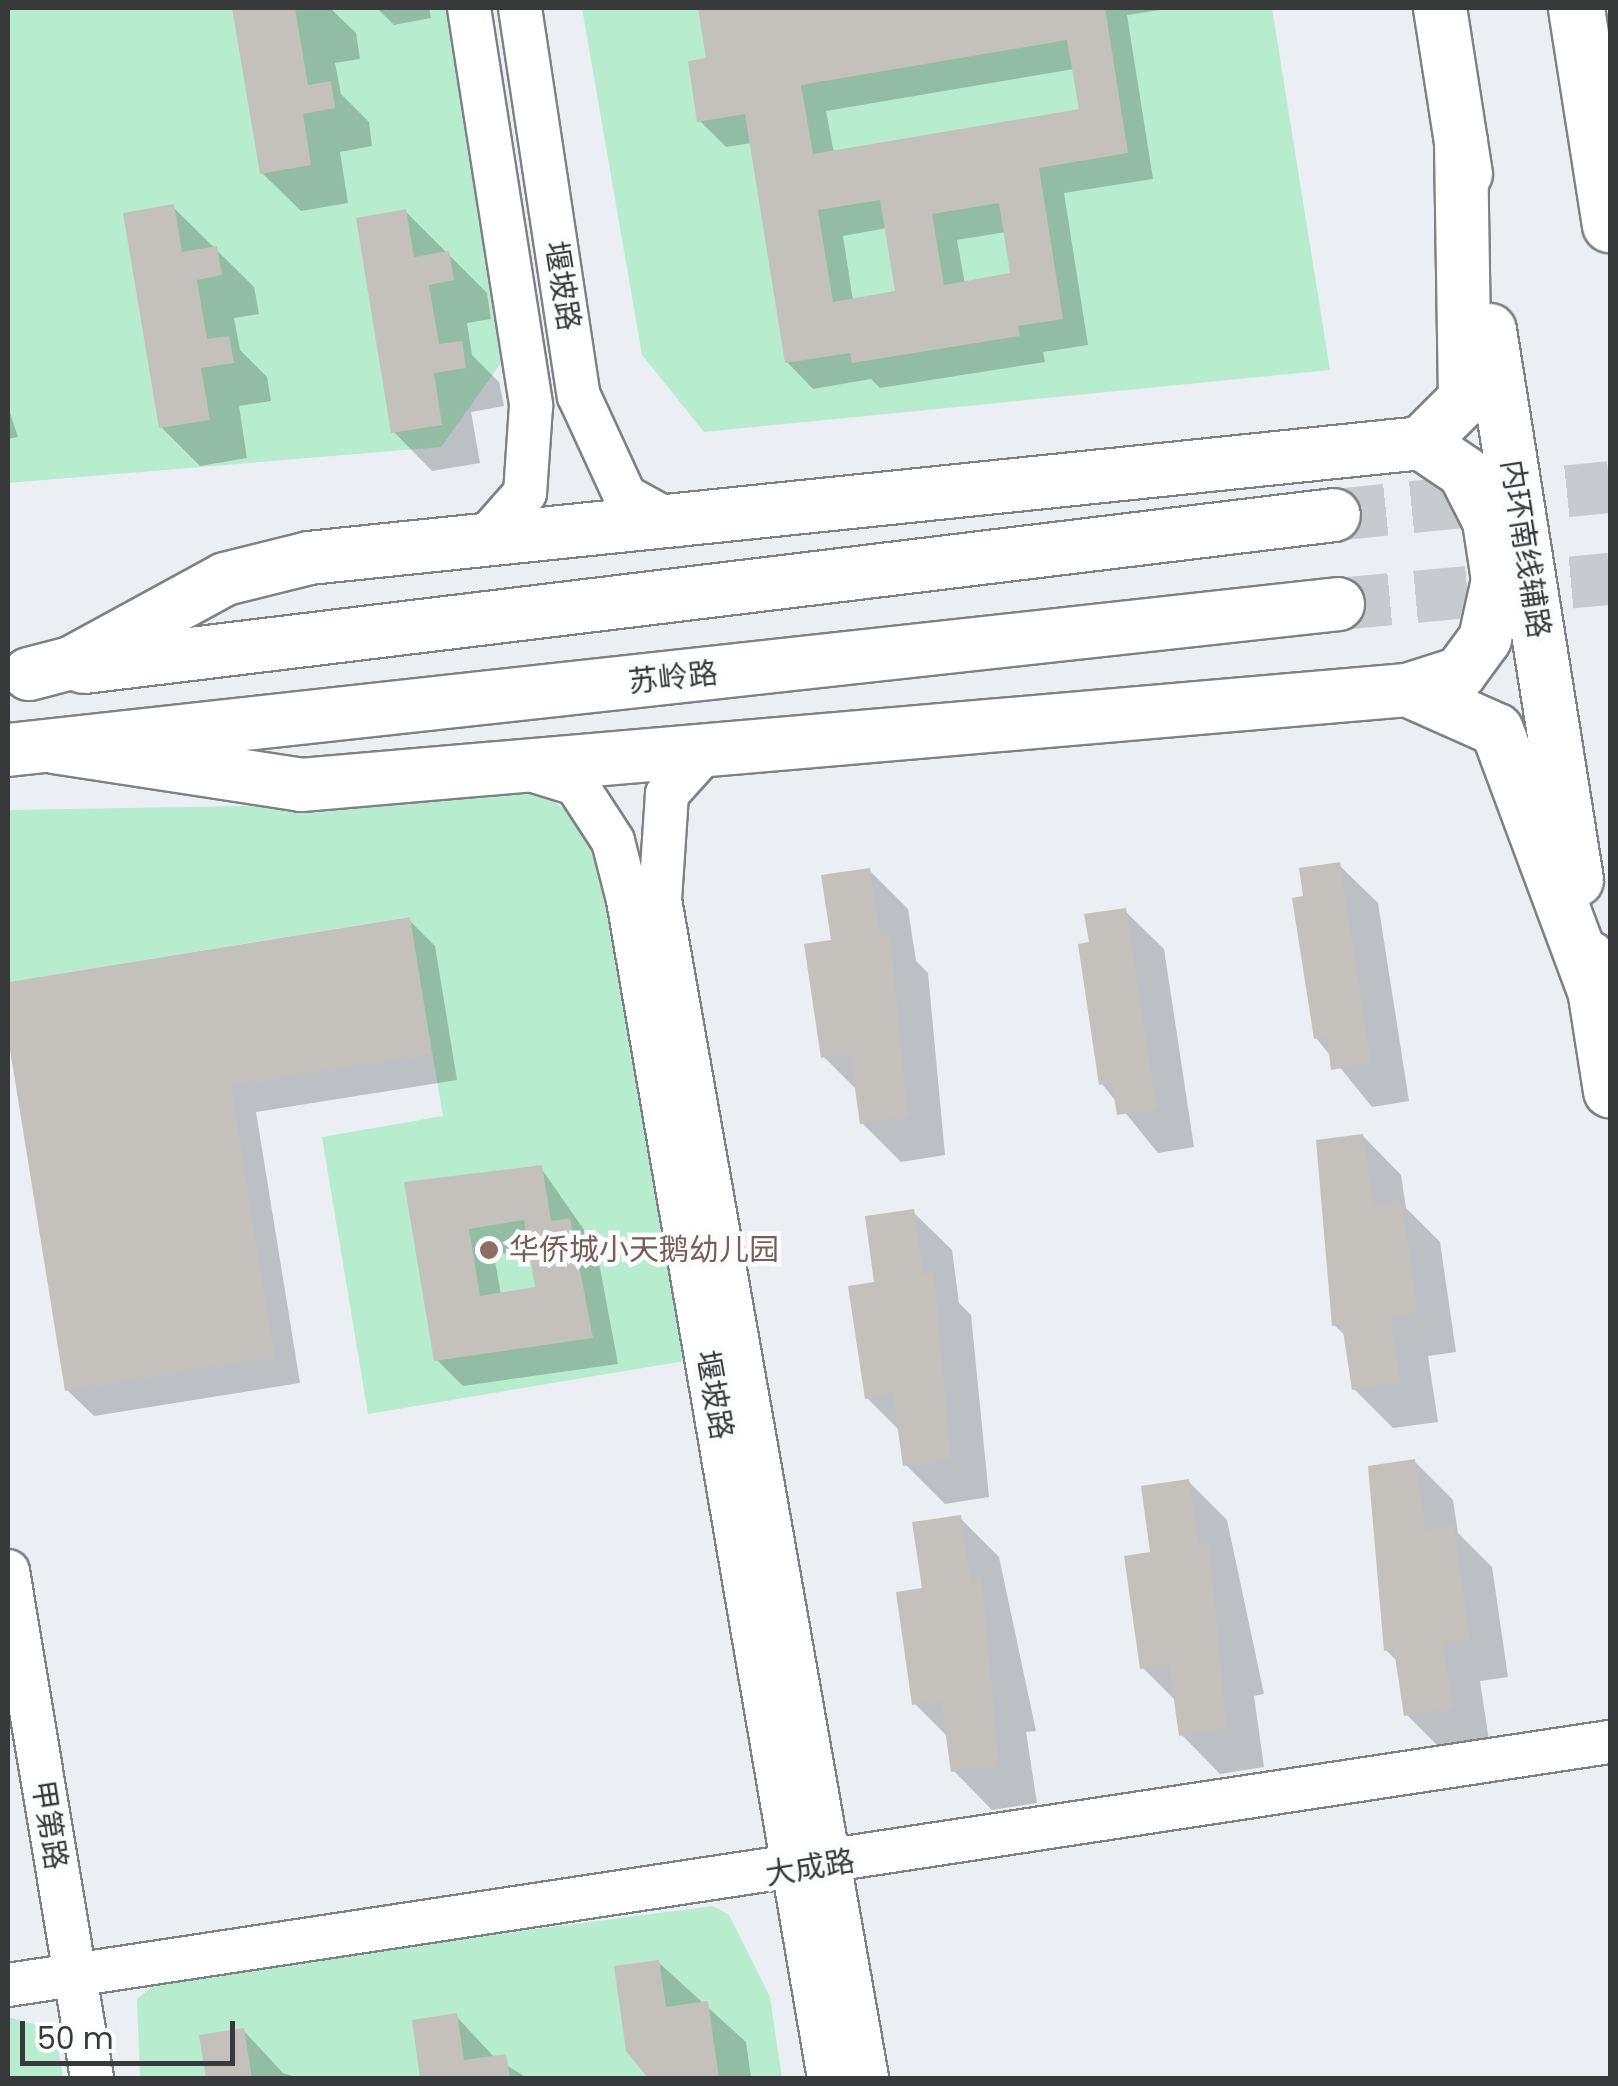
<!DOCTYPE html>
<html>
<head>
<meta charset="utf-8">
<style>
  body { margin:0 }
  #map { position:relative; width:1618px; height:2086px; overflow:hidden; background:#ebeff4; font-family:Poppins,"Noto Sans SC",sans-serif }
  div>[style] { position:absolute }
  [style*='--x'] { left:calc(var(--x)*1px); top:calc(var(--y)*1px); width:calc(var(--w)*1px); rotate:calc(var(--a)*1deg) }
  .green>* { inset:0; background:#b8eccf }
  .shadow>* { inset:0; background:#0003 }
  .building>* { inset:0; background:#c4c0bb }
  .major-tunnel>* { height:52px; margin-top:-26px; transform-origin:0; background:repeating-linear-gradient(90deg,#c7cbcf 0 52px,transparent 0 78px) }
  .roads { filter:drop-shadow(2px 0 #7e8186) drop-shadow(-2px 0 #7e8186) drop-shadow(0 2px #7e8186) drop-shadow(0 -2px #7e8186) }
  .minor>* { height:42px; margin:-21px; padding:0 21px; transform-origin:21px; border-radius:21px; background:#fff }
  .major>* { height:52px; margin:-26px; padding:0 26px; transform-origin:26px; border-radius:26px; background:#fff }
  .highway>* { height:55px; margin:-27.5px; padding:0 27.5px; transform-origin:27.5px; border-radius:27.5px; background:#fff }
  .dots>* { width:28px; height:28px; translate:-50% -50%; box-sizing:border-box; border:5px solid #fafcfe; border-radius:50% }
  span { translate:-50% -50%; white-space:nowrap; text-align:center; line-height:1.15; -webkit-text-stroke:9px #fafcfe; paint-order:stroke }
  .street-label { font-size:30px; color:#38393b }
  .education-label { font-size:30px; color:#785e54 }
  .left { translate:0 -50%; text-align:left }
  .frame { position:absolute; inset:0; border:10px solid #38393b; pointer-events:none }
  .scale { position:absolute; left:20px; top:2021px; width:215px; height:45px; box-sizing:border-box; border:5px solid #38393b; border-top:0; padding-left:12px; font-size:30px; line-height:35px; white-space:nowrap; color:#38393b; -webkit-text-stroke:8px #fafcfe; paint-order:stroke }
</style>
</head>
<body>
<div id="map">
  <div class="green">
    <div style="clip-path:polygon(8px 8px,449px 8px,501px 363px,441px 447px,8px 483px)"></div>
    <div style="clip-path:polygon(582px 8px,1272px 8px,1330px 370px,704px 432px,642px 355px)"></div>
    <div style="clip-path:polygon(497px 786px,534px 788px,576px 817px,603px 878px,685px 1361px,368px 1414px,322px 1137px,443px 1116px,409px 917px,8px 982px,8px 810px,243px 806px)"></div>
    <div style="clip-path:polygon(713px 1906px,729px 1915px,770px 1997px,782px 2078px,140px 2078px,137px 1999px,163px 1978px)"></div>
    <div style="clip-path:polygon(8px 2017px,40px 2026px,58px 2047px,63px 2078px,8px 2078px)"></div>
  </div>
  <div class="shadow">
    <div style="clip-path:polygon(235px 8px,330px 8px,356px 33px,360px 59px,335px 63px,341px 94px,369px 122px,372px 146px,340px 152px,348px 203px,301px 211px,262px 173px)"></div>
    <div style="clip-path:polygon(377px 8px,429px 8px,431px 18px,394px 25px)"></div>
    <div style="clip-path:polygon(evenodd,701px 8px,1174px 8px,1127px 15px,1153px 179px,1064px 193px,1088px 345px,1043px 352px,1045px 362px,880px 388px,871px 379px,813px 389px,787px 362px,752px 143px,726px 147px,700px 121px,709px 60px,701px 8px,1074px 69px,1082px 111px,834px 153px,826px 111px,1074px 69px,701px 8px,887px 228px,897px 293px,853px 301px,843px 236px,887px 228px,701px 8px,1006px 232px,1013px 275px,965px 284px,957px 240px,1006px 232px)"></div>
    <div style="clip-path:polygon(173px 207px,254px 287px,259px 314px,234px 318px,240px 350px,267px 377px,271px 401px,239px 406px,247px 458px,200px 466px,161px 427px)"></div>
    <div style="clip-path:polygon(406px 212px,487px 293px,491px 319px,467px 323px,472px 355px,499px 382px,504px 406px,471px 412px,480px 463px,432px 471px,394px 432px)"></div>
    <div style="clip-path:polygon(8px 407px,18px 437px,8px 439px)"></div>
    <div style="clip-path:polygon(1339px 865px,1378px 903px,1409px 1101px,1372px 1107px,1316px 1038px,1306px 898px)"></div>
    <div style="clip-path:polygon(869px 870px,908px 909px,916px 961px,928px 973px,945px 1155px,901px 1162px,862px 1123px,858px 1091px,824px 1057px)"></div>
    <div style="clip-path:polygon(1125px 911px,1164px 949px,1194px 1147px,1158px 1153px,1102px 1084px,1092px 944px)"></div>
    <div style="clip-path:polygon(409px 920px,435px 946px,457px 1080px,256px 1112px,300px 1383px,94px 1416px,67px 1390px,8px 985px)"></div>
    <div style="clip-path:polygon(1363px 1136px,1401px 1175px,1406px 1208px,1440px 1242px,1456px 1352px,1428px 1356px,1438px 1422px,1393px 1428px,1354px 1389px,1347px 1337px,1334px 1325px)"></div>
    <div style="clip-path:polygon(evenodd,541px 1168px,596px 1247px,618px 1364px,463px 1386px,437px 1360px,407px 1184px,541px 1168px,532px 1249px,538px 1289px,501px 1295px,494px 1255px,532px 1249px)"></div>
    <div style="clip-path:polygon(913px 1212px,952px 1250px,959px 1303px,971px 1315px,989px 1497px,945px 1504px,906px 1465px,901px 1432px,867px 1398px,877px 1284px)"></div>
    <div style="clip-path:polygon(1415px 1462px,1453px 1500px,1458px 1533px,1492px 1567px,1508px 1677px,1480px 1681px,1490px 1747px,1445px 1753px,1406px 1714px,1399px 1663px,1386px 1650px)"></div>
    <div style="clip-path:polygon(1189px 1482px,1227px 1520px,1264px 1694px,1254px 1696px,1264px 1767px,1220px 1774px,1182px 1735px,1177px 1702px,1143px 1668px,1153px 1554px)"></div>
    <div style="clip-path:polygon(960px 1518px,999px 1557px,1036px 1731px,1026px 1732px,1037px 1803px,992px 1810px,954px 1771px,949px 1738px,915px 1704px,925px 1590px)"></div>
    <div style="clip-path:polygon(658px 1962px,746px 2042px,751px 2078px,652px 2078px,629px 2050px)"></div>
    <div style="clip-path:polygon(456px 2016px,495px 2058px,527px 2078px,423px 2078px,414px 2022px)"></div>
    <div style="clip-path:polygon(244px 2031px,283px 2073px,299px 2078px,208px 2078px,202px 2037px)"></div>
  </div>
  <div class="building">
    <div style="clip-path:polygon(232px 8px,295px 8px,308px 85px,331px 81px,335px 108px,303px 114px,311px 165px,260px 174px)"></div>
    <div style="clip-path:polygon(evenodd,698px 8px,1105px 8px,1128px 153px,1039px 168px,1063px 319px,1018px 326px,1020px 336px,852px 363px,850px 353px,785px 363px,745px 114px,697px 122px,688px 61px,706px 58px,698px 8px,1067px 40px,1079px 109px,813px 154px,801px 85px,1067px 40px,698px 8px,880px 200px,895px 291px,833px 302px,818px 210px,880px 200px,698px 8px,999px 203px,1010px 273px,944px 285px,932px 214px,999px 203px)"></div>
    <div style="clip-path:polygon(174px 204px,182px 252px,217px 246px,222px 275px,197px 280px,207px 339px,229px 336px,234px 363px,201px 368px,210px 420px,159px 428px,123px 213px)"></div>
    <div style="clip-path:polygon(406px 209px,414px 257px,449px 251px,454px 280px,429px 285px,439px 344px,462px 341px,466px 368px,434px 373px,442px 425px,391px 433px,356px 218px)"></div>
    <div style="clip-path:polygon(1340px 862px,1371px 1063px,1331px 1070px,1327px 1037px,1314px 1039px,1292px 898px,1303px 896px,1299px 868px)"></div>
    <div style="clip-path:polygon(870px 868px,880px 934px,890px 932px,908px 1117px,860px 1124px,850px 1053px,821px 1058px,804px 944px,831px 940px,821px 875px)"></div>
    <div style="clip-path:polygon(1126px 908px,1157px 1109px,1117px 1115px,1112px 1083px,1099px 1085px,1078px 944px,1089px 942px,1084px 914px)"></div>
    <div style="clip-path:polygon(410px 917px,432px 1054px,231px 1086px,275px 1357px,65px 1391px,8px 1037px,8px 982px)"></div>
    <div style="clip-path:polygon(1363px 1134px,1374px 1205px,1402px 1201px,1418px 1314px,1391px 1318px,1401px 1383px,1352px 1390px,1342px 1324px,1332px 1326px,1316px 1140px)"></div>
    <div style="clip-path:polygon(evenodd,542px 1165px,551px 1221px,570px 1218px,593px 1338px,434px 1361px,404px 1182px,542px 1165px,524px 1220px,535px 1287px,480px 1296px,469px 1229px,524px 1220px)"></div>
    <div style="clip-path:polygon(914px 1209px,924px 1275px,934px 1273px,951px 1459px,903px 1466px,893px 1395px,865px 1399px,848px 1286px,874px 1282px,865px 1216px)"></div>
    <div style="clip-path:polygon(1415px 1459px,1426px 1530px,1454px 1526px,1470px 1639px,1443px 1643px,1453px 1709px,1404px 1716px,1394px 1650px,1384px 1651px,1368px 1466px)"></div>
    <div style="clip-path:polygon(1189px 1479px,1199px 1545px,1209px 1543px,1227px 1729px,1179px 1736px,1169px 1665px,1140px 1669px,1124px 1556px,1150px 1552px,1141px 1486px)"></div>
    <div style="clip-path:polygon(961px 1515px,971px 1581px,982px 1579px,999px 1765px,951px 1772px,941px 1701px,912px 1705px,896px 1592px,922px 1588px,912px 1522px)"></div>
    <div style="clip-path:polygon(659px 1960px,666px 2007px,708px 2001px,719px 2078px,648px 2078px,626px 2051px,614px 1966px)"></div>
    <div style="clip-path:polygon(457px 2013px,464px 2060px,506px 2054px,510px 2078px,420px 2078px,412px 2020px)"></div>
    <div style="clip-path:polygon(244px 2028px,252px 2078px,206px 2078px,199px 2035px)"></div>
  </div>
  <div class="major-tunnel">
    <div style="--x:1334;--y:515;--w:277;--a:-5.8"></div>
    <div style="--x:1338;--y:604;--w:273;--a:-5.3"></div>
  </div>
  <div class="roads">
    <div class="minor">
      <div style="--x:469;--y:8;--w:403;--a:81.1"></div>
      <div style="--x:531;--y:406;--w:87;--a:93.9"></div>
      <div style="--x:525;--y:493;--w:67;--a:131.3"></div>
      <div style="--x:520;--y:8;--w:392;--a:81.4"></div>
      <div style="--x:579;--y:396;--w:110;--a:65.3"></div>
      <div style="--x:625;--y:496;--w:60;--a:29.1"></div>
      <div style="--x:705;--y:752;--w:57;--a:132.1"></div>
      <div style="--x:667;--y:794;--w:106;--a:93.8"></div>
      <div style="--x:660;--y:900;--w:1196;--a:80.03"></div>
      <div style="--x:527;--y:769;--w:51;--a:17"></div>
      <div style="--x:576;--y:784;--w:68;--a:57"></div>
      <div style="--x:613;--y:841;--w:61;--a:75.7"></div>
      <div style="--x:628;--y:900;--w:1195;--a:80.32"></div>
      <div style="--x:8;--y:1571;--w:514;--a:80.59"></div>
      <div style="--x:8;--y:1985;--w:1620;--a:-8.63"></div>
    </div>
    <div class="major">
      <div style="--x:1440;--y:8;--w:168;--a:81.1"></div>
      <div style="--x:1490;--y:330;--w:557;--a:81.01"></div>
      <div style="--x:84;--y:667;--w:1259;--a:-6.93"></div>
      <div style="--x:29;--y:674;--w:43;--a:-14.7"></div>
      <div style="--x:71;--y:663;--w:175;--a:-28.6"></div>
      <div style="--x:225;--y:579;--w:87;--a:-14"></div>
      <div style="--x:309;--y:558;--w:1118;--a:-5.9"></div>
      <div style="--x:1421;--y:443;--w:62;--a:-45"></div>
      <div style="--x:1465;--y:399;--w:257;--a:-90.9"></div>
      <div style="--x:1407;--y:690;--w:56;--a:-17.8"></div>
      <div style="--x:1460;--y:673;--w:42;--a:-53.7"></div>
      <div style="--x:1485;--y:639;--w:60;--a:-77.6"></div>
      <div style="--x:1498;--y:580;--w:60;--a:-98.7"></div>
      <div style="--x:1489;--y:521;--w:55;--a:-117"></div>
      <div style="--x:1464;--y:472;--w:52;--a:-146"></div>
      <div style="--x:54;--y:747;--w:250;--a:8.7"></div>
      <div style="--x:301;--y:785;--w:1110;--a:-4.91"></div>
      <div style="--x:1407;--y:690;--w:98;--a:24"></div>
      <div style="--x:1497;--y:730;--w:282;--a:69.6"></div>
      <div style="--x:8;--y:750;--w:1338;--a:-6.26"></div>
      <div style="--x:1589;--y:957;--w:136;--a:81.1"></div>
    </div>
    <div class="highway">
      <div style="--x:1576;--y:8;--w:219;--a:81.1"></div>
    </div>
  </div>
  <div class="dots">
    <div style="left:489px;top:1250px;background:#8d6e63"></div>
  </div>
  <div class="street-label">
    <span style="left:562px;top:286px;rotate:81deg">堰坡路</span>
    <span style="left:1525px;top:549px;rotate:81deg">内环南线辅路</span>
    <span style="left:673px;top:678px;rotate:-6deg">苏岭路</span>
    <span style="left:714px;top:1395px;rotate:80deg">堰坡路</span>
    <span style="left:49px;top:1825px;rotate:81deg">甲第路</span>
    <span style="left:810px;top:1868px;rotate:-9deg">大成路</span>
  </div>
  <div class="education-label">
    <span class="left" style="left:509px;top:1250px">华侨城小天鹅幼儿园</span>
  </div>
  <div class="frame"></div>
  <div class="scale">50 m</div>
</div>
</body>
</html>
